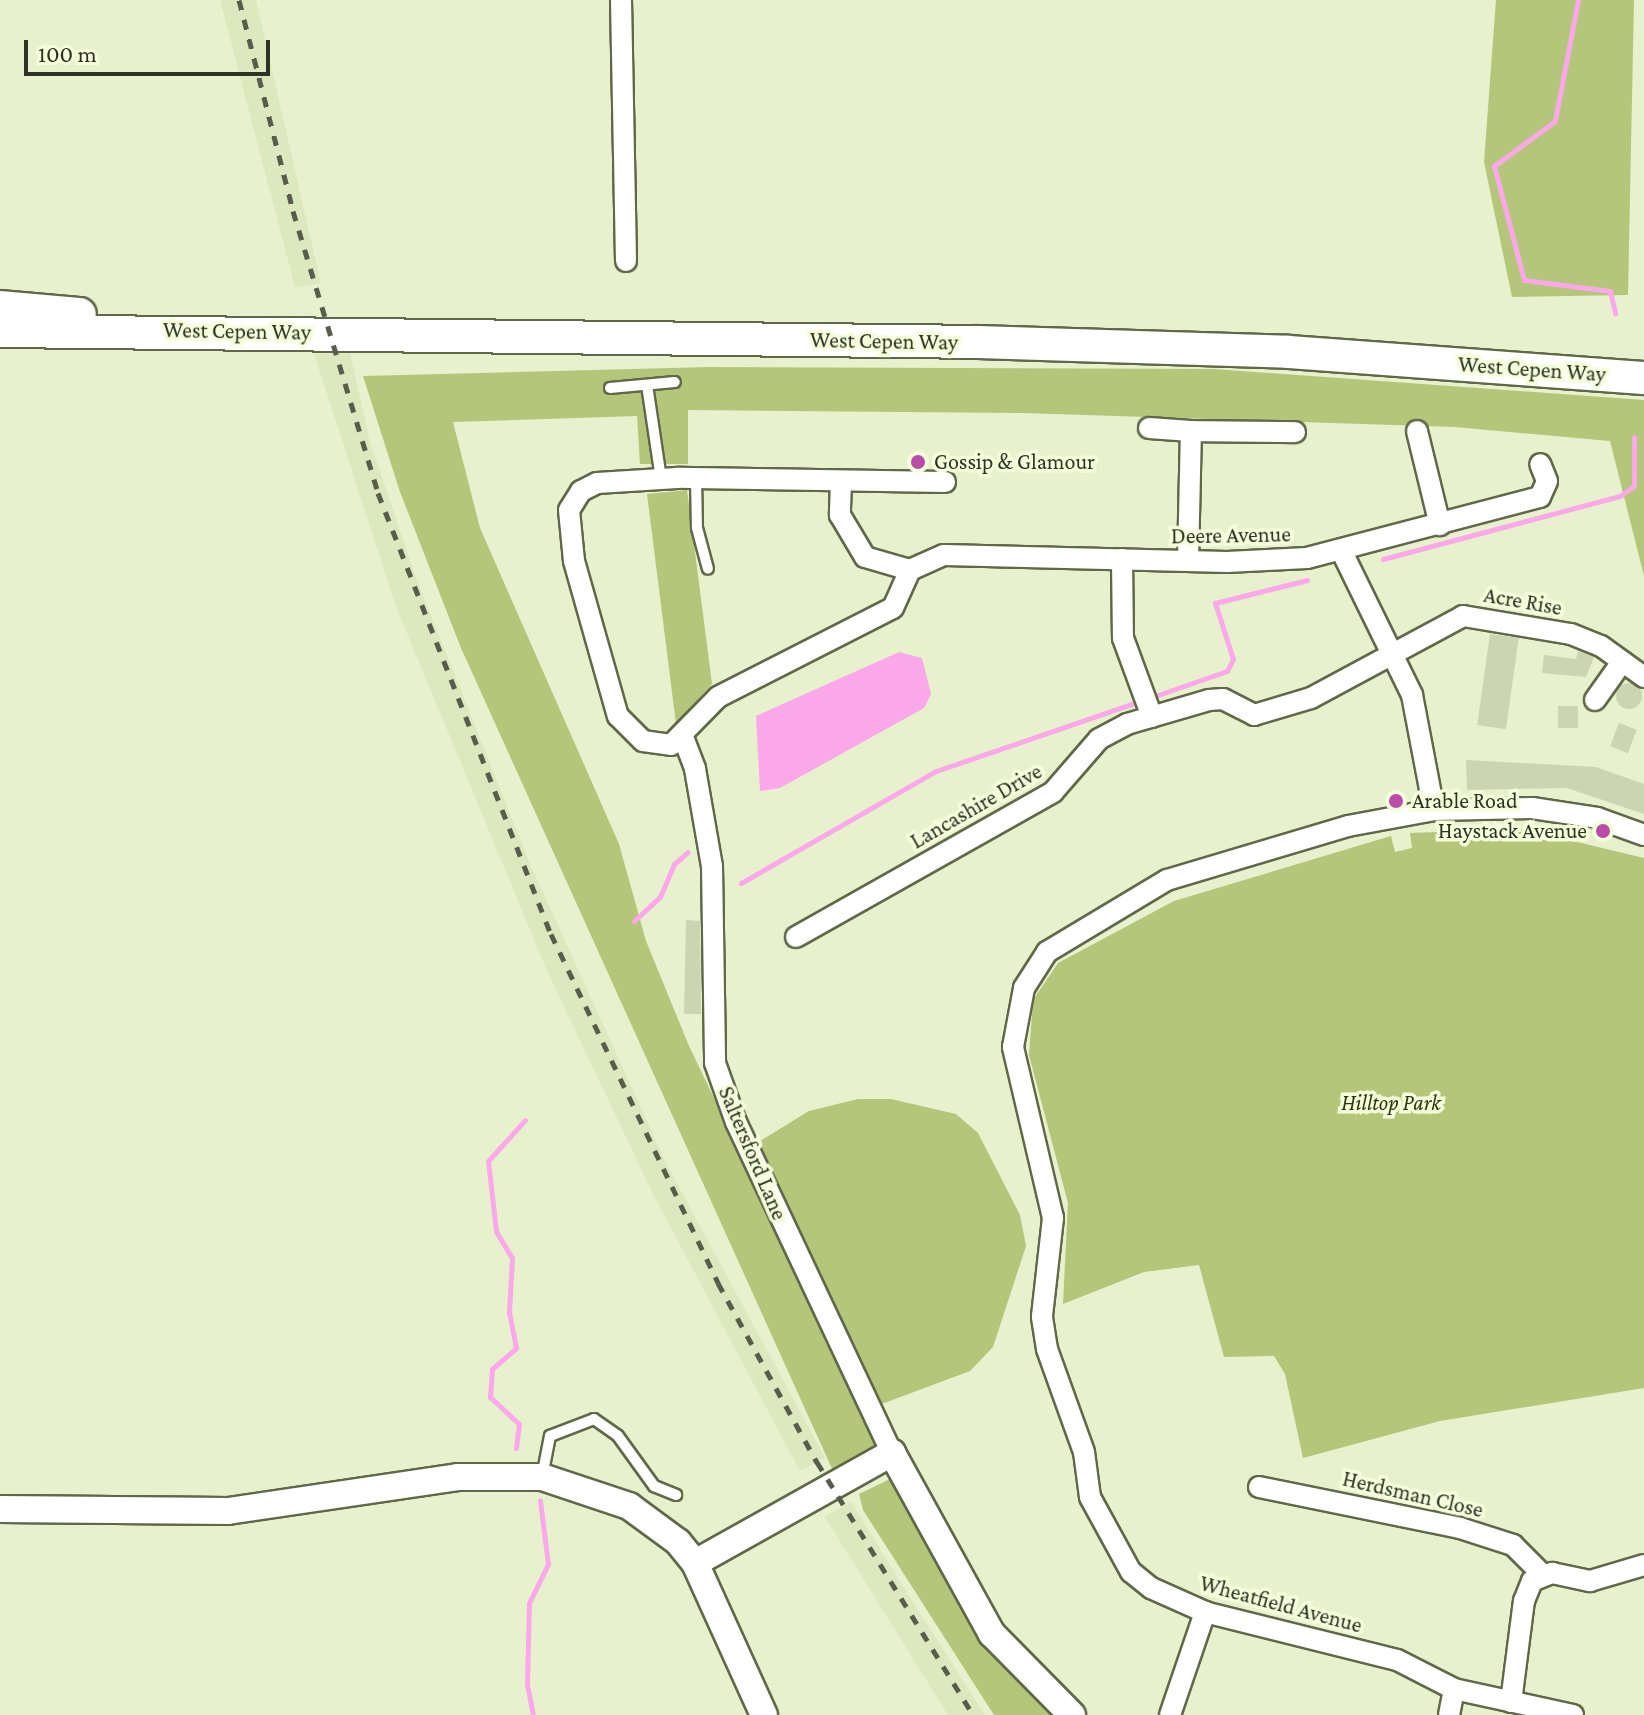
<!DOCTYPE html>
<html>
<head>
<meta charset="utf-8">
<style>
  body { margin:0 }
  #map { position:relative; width:1644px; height:1715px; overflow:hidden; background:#e7f1cd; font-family:"Crimson Pro",serif }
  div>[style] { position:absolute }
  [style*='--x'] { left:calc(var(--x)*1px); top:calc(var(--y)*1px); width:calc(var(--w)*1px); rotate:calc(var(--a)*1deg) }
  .built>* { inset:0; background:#dce8bd }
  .green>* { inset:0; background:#b4c67a }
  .water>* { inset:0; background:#faa8ea }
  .stream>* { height:5px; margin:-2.5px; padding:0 2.5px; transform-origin:2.5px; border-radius:2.5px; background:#faa8ea }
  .building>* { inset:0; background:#cbd5b2; transform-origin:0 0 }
  .round { border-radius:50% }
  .roads { filter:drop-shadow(2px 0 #606848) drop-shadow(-2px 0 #606848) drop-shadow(0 2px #606848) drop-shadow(0 -2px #606848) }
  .service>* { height:10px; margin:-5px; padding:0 5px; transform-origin:5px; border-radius:5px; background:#fff }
  .minor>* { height:20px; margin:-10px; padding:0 10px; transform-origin:10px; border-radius:10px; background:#fff }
  .secondary>* { height:26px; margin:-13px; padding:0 13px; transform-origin:13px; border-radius:13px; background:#fff }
  .trunk>* { height:32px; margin:-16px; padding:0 16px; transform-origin:16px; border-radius:16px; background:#fff }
  .rail>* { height:5px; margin-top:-2.5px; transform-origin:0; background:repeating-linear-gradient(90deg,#585d4b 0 10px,transparent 0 20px) }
  .dots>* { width:22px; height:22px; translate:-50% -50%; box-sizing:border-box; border:4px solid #f4feda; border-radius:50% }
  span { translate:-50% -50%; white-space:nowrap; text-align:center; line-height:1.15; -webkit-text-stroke:7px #f4feda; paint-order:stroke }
  .street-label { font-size:22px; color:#2e3124 }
  .poi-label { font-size:22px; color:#2e3124 }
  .left { translate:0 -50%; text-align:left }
  .right { translate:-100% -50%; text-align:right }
  .park-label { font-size:22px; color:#2d350b; font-style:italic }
  .scale { position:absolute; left:24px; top:40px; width:246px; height:36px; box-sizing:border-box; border:4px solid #2e3124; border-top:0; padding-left:10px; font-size:24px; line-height:28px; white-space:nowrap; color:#2e3124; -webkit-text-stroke:6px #f4feda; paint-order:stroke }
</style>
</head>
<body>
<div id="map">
  <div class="built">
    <div style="clip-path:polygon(220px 0,256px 0,321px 284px,295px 287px)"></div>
    <div style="clip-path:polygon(350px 353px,370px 442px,417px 580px,530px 864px,666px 1163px,825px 1458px,800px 1471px,654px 1196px,548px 973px,397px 609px,314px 354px)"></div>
    <div style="clip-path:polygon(851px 1502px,904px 1588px,985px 1715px,948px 1715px,825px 1517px)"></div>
  </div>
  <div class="green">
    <div style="clip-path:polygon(1496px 0,1634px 0,1628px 295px,1512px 297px,1484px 162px)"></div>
    <div style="clip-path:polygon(709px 367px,1214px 369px,1644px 400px,1644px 576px,1610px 441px,1455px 427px,1023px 413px,688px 410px,688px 464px,640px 464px,637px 416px,453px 422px,480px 528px,619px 844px,646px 941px,689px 1046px,882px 1447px,834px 1473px,461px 648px,400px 492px,363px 376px)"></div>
    <div style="clip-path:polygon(687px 490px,712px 684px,676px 724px,647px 494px)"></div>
    <div style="clip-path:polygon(1523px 829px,1644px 858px,1644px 1388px,1440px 1421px,1303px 1458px,1285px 1374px,1274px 1356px,1224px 1357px,1199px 1265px,1144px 1272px,1063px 1304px,1068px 1203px,1029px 1055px,1033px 1000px,1058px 963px,1174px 901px,1391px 836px,1395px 852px,1412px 848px,1410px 833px)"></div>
    <div style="clip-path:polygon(858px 1099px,891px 1099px,956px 1114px,978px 1133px,1020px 1215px,1026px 1246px,993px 1347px,970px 1371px,879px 1405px,755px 1144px,809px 1111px)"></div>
    <div style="clip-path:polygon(892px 1478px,1056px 1715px,994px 1715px,863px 1510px,859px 1494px)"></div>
  </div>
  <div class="water">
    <div style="clip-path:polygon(899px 652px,922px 658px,931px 694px,924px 708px,780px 788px,760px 791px,756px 716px)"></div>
  </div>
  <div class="stream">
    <div style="--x:1578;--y:0;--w:123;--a:100.8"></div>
    <div style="--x:1555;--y:121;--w:76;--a:143.6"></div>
    <div style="--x:1494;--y:166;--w:118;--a:75.3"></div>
    <div style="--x:1524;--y:280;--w:87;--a:7.3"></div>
    <div style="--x:1610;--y:291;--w:23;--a:77"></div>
    <div style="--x:1383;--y:559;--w:245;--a:-14.9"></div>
    <div style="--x:1620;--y:496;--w:17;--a:-36"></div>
    <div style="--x:1634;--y:486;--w:49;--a:-90"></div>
    <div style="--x:1158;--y:695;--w:73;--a:-19.2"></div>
    <div style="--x:1227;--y:671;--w:13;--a:-63"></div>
    <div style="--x:1233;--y:659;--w:59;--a:-107.8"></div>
    <div style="--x:1215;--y:603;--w:95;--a:-14"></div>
    <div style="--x:741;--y:883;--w:225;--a:-29.9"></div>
    <div style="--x:936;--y:771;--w:207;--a:-18.9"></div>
    <div style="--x:634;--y:921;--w:35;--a:-43"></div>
    <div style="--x:660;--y:897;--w:36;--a:-67"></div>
    <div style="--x:674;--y:864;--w:18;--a:-41"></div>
    <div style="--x:516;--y:1448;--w:24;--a:-83"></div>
    <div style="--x:519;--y:1424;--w:40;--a:-137"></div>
    <div style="--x:490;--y:1397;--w:28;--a:-86"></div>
    <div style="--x:492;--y:1369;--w:32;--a:-41"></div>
    <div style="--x:516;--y:1348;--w:37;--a:-101"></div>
    <div style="--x:509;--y:1312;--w:54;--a:-86.8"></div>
    <div style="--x:512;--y:1258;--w:31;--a:-121"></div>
    <div style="--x:496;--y:1231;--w:70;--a:-96.5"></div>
    <div style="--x:488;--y:1161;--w:55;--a:-47.9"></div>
    <div style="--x:533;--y:1715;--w:32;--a:-101"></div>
    <div style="--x:527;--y:1684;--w:81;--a:-88.6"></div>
    <div style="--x:529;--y:1603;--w:43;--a:-64"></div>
    <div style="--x:548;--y:1564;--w:64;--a:-97.2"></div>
  </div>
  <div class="building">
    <div style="left:1490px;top:634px;width:29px;height:92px;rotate:8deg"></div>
    <div style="clip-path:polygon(1578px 651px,1594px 657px,1586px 677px,1542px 673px,1544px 655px,1576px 659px)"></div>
    <div class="round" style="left:1616px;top:683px;width:26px;height:26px"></div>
    <div style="left:1558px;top:706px;width:20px;height:22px"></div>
    <div style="left:1619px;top:723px;width:19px;height:25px;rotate:21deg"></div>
    <div style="clip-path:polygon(1466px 760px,1596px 767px,1644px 784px,1644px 814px,1567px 788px,1467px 790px)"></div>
    <div style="clip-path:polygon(686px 920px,700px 921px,701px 1014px,684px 1014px)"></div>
  </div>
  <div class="roads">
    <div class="service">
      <div style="--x:647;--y:385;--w:95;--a:81.5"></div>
      <div style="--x:610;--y:388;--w:65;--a:-5.3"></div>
      <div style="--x:696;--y:478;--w:50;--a:88.9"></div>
      <div style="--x:697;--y:528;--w:42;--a:75"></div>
      <div style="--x:542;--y:1477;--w:42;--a:-79"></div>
      <div style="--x:550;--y:1436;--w:47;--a:-21.1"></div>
      <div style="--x:594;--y:1419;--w:29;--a:35"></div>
      <div style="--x:618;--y:1436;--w:62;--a:54.2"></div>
      <div style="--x:654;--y:1486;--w:24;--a:22"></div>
    </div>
    <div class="minor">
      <div style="--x:621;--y:0;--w:261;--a:88.9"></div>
      <div style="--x:1149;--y:428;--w:42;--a:4.1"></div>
      <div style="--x:1417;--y:431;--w:97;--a:76.3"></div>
      <div style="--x:841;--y:481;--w:34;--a:92"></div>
      <div style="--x:840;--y:515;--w:49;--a:59.2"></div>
      <div style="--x:865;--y:557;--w:47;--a:16.1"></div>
      <div style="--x:945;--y:482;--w:268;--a:-179.1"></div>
      <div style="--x:677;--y:478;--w:80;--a:176.4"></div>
      <div style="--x:597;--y:483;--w:18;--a:153"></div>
      <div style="--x:581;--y:491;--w:22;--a:122"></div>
      <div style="--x:569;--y:510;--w:51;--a:84.4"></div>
      <div style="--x:574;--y:561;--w:161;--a:74.2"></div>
      <div style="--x:618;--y:716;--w:35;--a:45"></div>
      <div style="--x:643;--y:741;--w:28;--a:8"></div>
      <div style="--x:671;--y:745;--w:67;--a:-45.6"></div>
      <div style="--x:718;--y:697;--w:196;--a:-27"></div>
      <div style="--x:893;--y:608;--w:42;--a:-65.9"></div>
      <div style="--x:910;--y:570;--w:37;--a:-24"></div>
      <div style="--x:944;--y:555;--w:283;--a:1.4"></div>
      <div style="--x:1227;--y:562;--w:80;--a:-2.9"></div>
      <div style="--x:1307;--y:558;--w:241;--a:-14.7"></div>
      <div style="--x:1540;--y:497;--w:17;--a:-66"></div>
      <div style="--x:1547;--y:481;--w:18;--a:-112"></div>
      <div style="--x:1342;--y:552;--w:159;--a:63.9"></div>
      <div style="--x:1412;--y:695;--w:117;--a:79.2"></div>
      <div style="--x:1122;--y:559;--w:79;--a:89.3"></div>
      <div style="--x:1123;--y:638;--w:84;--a:69.8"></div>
      <div style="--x:1188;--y:561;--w:130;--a:-88.7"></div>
      <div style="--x:1191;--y:431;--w:104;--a:0.6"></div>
      <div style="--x:1595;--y:700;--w:47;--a:-54.6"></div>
      <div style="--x:683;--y:737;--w:34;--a:69"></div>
      <div style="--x:695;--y:769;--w:98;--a:80.1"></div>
      <div style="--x:712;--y:866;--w:197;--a:89.1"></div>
      <div style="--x:715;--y:1063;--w:63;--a:70.4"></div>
      <div style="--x:736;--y:1122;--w:366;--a:64.8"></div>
      <div style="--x:796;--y:937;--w:295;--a:-29.4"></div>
      <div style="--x:1053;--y:792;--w:70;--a:-49"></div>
      <div style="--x:1099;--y:739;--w:32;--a:-28"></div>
      <div style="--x:1127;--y:724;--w:85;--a:-16.3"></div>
      <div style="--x:1209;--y:700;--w:14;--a:-4"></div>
      <div style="--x:1223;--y:699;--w:35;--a:27"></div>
      <div style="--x:1254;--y:715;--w:59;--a:-16.6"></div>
      <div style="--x:1311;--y:698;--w:173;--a:-28.3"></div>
      <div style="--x:1463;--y:616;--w:109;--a:9.5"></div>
      <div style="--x:1571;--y:634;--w:32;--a:22"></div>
      <div style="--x:1601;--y:646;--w:53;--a:35.8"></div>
      <div style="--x:1259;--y:1487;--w:205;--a:11.5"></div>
      <div style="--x:1460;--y:1528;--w:56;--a:17.8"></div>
      <div style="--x:1513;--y:1545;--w:41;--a:45"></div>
      <div style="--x:1511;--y:1702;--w:102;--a:-82.7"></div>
      <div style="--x:1524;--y:1601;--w:22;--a:-68"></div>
      <div style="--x:1532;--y:1581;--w:22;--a:-22"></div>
      <div style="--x:1552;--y:1573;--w:39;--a:12"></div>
      <div style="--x:1590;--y:1581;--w:56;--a:-16.5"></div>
      <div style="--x:1170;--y:1715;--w:109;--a:-71.2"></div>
      <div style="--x:1449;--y:1715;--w:26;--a:-79"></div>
      <div style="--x:1573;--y:1715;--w:122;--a:-167.7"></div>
      <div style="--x:1454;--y:1689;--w:64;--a:-153"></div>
      <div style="--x:1397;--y:1660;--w:198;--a:-166"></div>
      <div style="--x:1205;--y:1612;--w:59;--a:-156"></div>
      <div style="--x:1151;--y:1588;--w:26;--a:-141"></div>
      <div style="--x:1131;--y:1572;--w:85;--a:-118.7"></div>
      <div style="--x:1090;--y:1497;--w:45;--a:-97.6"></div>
      <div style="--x:1084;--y:1452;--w:109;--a:-109.8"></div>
      <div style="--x:1047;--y:1349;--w:33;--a:-99"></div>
      <div style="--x:1042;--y:1316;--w:99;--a:-83.6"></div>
      <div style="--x:1053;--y:1218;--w:176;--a:-103.2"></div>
      <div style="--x:1013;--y:1047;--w:60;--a:-79.4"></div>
      <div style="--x:1024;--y:988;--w:43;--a:-57.4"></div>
      <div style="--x:1047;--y:952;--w:140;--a:-31"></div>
      <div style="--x:1167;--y:880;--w:189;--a:-16.6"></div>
      <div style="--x:1348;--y:826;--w:87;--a:-10.5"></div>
      <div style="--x:1434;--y:810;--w:98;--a:-1.2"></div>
      <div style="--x:1532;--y:808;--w:66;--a:8.7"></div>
      <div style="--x:1597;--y:818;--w:50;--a:19.9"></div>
    </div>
    <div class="secondary">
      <div style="--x:0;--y:1509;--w:228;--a:0.5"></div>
      <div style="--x:228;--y:1511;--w:232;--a:-8.4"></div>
      <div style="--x:458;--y:1477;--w:84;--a:0"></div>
      <div style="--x:542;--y:1477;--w:92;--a:18.4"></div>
      <div style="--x:629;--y:1506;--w:61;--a:36.3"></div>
      <div style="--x:678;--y:1542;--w:27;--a:51"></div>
      <div style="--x:695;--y:1563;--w:167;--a:65.6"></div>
      <div style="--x:695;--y:1563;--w:226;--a:-29.2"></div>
      <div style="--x:892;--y:1453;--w:207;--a:61.1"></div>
      <div style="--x:992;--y:1634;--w:114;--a:45.4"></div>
    </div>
    <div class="trunk">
      <div style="--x:0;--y:307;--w:80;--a:5"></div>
      <div style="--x:0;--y:331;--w:978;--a:0.64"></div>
      <div style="--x:978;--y:342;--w:310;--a:1.8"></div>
      <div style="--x:1288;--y:352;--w:357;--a:4.2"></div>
    </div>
  </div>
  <div class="rail">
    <div style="--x:239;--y:0;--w:218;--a:75.6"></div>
    <div style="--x:293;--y:211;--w:295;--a:73.2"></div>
    <div style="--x:378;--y:493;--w:474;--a:68.6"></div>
    <div style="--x:551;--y:934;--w:387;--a:64.4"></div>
    <div style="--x:718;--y:1283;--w:205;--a:61.1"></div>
    <div style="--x:817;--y:1462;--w:297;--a:58.3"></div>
  </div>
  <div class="dots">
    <div style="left:918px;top:462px;background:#bb4caa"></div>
    <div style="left:1396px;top:801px;background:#bb4caa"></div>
    <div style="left:1603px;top:831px;background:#bb4caa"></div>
  </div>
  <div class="street-label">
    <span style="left:237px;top:331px;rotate:1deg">West Cepen Way</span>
    <span style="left:884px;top:341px;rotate:1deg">West Cepen Way</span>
    <span style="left:1532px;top:369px;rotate:4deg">West Cepen Way</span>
    <span style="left:1231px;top:535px;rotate:-1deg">Deere Avenue</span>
    <span style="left:1523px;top:601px;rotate:10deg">Acre Rise</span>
    <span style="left:976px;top:806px;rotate:-30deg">Lancashire Drive</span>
    <span style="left:753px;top:1153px;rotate:67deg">Saltersford Lane</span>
    <span style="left:1413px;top:1494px;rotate:13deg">Herdsman Close</span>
    <span style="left:1281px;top:1604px;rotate:15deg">Wheatfield Avenue</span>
  </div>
  <div class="poi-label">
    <span class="left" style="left:934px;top:462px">Gossip &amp; Glamour</span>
    <span class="left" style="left:1412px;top:801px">Arable Road</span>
    <span class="right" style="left:1587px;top:831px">Haystack Avenue</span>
  </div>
  <div class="park-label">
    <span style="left:1391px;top:1103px">Hilltop Park</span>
  </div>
  <div class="scale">100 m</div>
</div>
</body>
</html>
